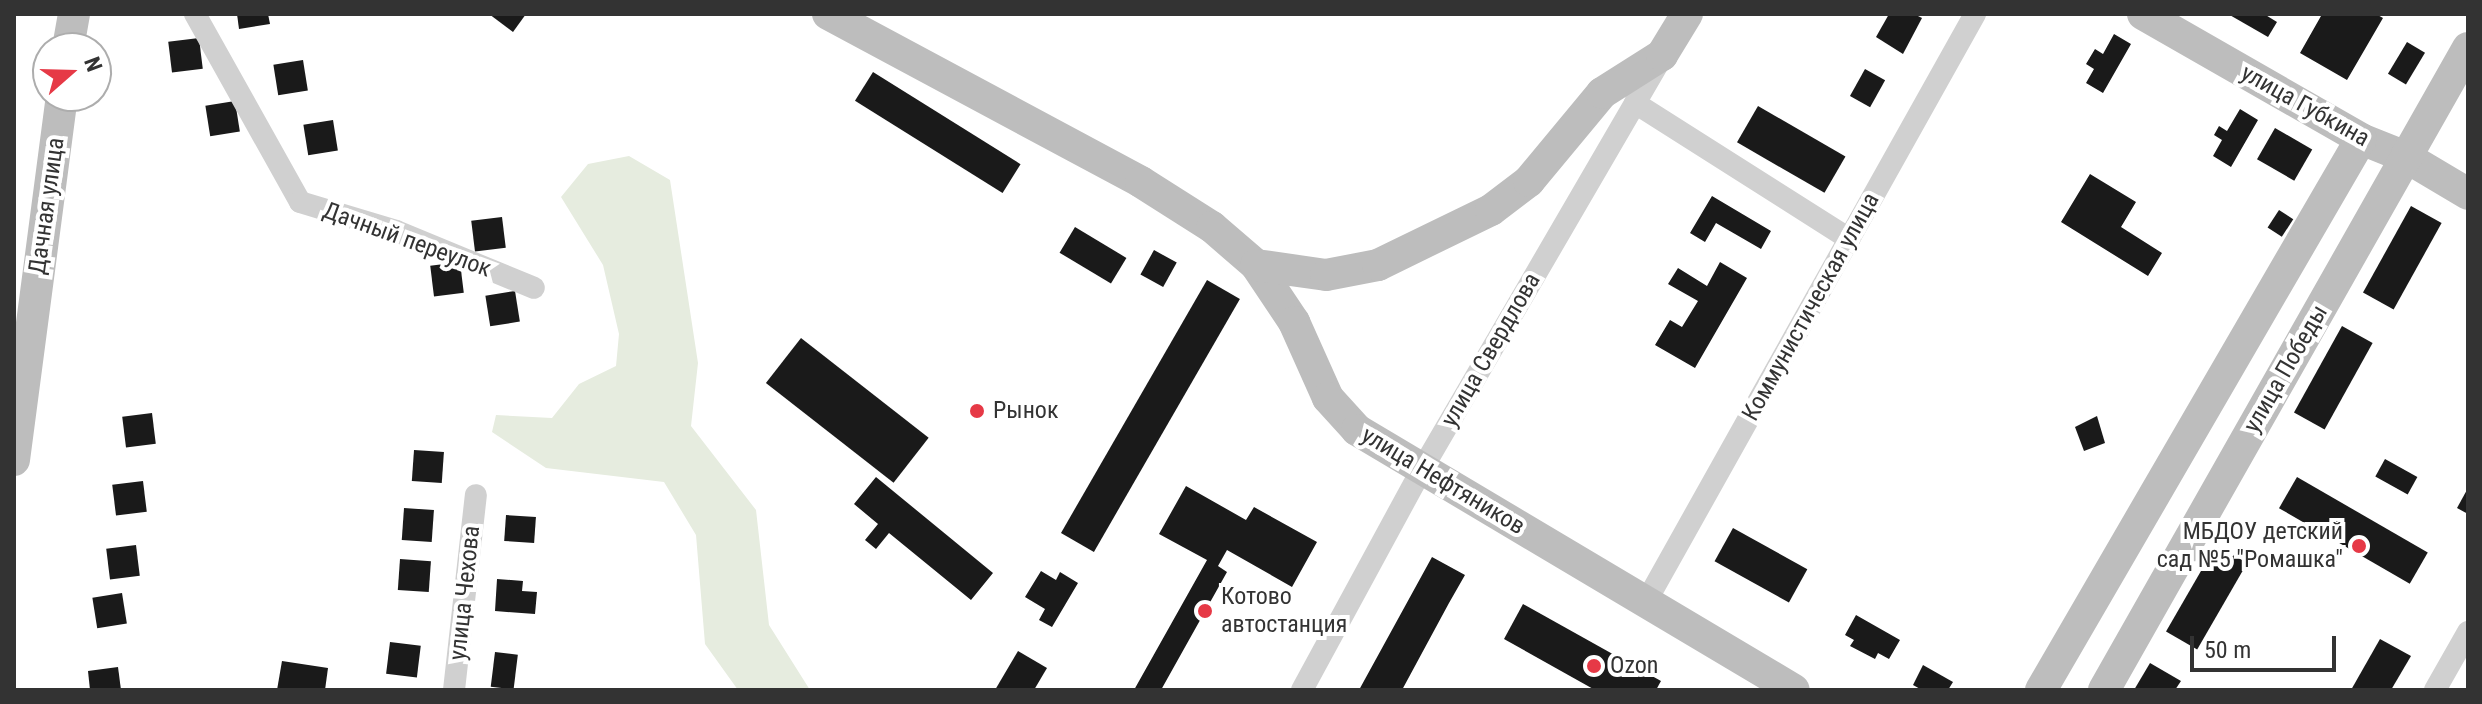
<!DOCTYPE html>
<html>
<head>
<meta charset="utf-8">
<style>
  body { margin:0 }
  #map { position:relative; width:2482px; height:704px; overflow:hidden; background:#fff; font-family:"Roboto Condensed",sans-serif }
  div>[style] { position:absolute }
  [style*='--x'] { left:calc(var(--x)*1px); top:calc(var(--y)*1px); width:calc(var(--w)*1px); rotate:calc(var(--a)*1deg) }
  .green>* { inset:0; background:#e6ecdf }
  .building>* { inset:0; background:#1a1a1a; transform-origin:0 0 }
  .street>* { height:22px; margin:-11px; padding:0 11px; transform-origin:11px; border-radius:11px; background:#d0d0d0 }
  .secondary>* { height:32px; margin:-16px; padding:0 16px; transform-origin:16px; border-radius:16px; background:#bdbdbd }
  .dots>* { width:22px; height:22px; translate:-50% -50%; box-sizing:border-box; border:4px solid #fff; border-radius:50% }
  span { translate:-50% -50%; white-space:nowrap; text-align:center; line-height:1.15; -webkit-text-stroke:8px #fff; paint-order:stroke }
  .street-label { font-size:24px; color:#333 }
  .poi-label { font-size:24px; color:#333 }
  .left { translate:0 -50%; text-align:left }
  .right { translate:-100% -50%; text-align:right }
  .frame { position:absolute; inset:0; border:16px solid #333; pointer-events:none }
  .north { position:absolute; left:32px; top:32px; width:80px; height:80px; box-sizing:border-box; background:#fff; border:2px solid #adadad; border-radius:50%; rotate:70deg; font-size:22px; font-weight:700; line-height:32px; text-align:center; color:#333 }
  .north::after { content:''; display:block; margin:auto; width:28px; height:36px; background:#e63946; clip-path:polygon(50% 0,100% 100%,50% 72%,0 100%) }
  .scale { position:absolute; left:2190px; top:636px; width:146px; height:36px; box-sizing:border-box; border:4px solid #333; border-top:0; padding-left:10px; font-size:24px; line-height:28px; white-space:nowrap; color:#333; -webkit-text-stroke:6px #fff; paint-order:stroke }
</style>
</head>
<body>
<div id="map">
  <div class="green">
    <div style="clip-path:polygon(629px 156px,670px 180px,698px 363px,691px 426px,756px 510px,769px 625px,810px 690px,738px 690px,705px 644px,696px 535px,664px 482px,546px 468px,492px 432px,496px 415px,552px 418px,579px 384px,616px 366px,619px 334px,603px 265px,561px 197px,588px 164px)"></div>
  </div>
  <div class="building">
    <div style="clip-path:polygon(237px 14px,268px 14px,270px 24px,239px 29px)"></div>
    <div style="clip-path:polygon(489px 14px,526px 14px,513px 32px)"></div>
    <div style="clip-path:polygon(1889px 14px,1914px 14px,1922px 18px,1903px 54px,1876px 37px)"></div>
    <div style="clip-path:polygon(2228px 14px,2264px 14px,2277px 22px,2268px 37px)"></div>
    <div style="clip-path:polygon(2317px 14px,2376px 14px,2383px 18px,2347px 80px,2300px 53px,2321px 16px)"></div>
    <div style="clip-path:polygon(2114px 34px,2131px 44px,2103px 93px,2086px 83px,2094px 69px,2086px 64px,2095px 49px,2103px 54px)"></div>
    <div style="left:199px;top:38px;width:31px;height:31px;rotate:83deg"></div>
    <div style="left:2407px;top:42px;width:21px;height:37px;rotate:31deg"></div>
    <div style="left:303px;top:60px;width:31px;height:30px;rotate:81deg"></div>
    <div style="left:1865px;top:69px;width:23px;height:31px;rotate:29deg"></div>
    <div style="left:873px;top:72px;width:174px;height:34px;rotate:32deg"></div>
    <div style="left:235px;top:101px;width:31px;height:30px;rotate:81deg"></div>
    <div style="left:1758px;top:106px;width:101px;height:42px;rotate:30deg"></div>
    <div style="clip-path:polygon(2240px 109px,2258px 120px,2231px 167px,2213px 156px,2222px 140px,2214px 135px,2219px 126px,2227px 131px)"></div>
    <div style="left:333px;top:120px;width:31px;height:30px;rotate:81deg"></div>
    <div style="left:2275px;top:128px;width:43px;height:36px;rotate:30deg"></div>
    <div style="clip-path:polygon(2090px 174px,2136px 202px,2121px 227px,2162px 253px,2148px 276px,2061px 222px)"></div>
    <div style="clip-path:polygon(1712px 196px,1771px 231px,1761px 249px,1716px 223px,1705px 242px,1690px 233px)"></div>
    <div style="left:2411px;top:206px;width:35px;height:99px;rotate:29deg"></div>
    <div style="left:2279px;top:210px;width:17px;height:21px;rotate:33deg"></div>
    <div style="left:502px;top:217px;width:31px;height:31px;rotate:83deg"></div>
    <div style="left:1075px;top:227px;width:60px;height:30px;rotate:31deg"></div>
    <div style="left:1154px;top:250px;width:26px;height:28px;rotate:29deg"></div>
    <div style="left:460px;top:262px;width:31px;height:30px;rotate:83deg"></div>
    <div style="clip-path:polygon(1720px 262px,1747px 278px,1695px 368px,1655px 345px,1670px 320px,1682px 327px,1698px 301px,1668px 284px,1678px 268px,1707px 286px)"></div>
    <div style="left:1207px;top:280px;width:38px;height:292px;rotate:30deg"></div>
    <div style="left:515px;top:291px;width:31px;height:30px;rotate:81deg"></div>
    <div style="left:2342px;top:326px;width:35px;height:99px;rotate:29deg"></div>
    <div style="left:801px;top:338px;width:162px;height:57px;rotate:38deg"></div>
    <div style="left:152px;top:413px;width:31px;height:30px;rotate:83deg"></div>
    <div style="clip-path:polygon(2097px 416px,2105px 443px,2084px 451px,2075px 427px)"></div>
    <div style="left:414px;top:450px;width:30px;height:31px;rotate:4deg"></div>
    <div style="left:2385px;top:459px;width:37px;height:20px;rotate:29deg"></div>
    <div style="clip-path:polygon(876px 477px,993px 573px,971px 600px,889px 533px,876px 549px,865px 540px,878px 524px,854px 504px)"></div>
    <div style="left:2297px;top:477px;width:151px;height:36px;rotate:30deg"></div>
    <div style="left:143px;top:481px;width:31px;height:31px;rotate:83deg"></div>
    <div style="clip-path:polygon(1186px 486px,1246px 520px,1254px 507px,1317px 542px,1292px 587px,1227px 550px,1218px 566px,1227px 572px,1161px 690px,1134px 690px,1207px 560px,1159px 534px)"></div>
    <div style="clip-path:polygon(2468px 488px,2468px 514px,2457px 508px)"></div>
    <div style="left:404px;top:508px;width:30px;height:32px;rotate:4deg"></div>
    <div style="left:506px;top:515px;width:30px;height:26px;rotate:4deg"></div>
    <div style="left:1733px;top:528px;width:85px;height:38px;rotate:29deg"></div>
    <div style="left:136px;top:545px;width:31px;height:30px;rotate:83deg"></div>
    <div style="left:2216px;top:545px;width:36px;height:100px;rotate:30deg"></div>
    <div style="clip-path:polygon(1432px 557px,1465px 575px,1449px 603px,1402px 690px,1359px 690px)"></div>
    <div style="left:400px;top:559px;width:31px;height:31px;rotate:4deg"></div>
    <div style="clip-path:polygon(1041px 571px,1056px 580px,1060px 572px,1078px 583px,1052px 627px,1039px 620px,1045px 609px,1025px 597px)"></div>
    <div style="clip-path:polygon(497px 579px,523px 581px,522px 591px,537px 592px,535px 614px,495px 611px)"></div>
    <div style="left:122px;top:593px;width:31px;height:30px;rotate:81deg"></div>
    <div style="clip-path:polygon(1523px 604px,1661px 681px,1656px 690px,1595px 690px,1504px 639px)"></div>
    <div style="clip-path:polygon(1856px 615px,1900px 640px,1889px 659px,1878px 653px,1875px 659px,1850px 646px,1854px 640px,1845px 635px)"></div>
    <div style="clip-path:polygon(2380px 639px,2411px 656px,2391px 690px,2351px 690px)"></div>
    <div style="left:390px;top:642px;width:31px;height:32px;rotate:7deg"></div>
    <div style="clip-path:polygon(1018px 651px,1047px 668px,1034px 690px,995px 690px)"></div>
    <div style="left:495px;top:652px;width:23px;height:35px;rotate:7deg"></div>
    <div style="clip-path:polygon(282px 661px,328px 668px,325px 690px,277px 690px)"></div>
    <div style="clip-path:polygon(2150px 663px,2181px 681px,2175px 690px,2134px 690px)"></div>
    <div style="clip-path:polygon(1923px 665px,1953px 682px,1948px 690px,1922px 690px,1913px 685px)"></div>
    <div style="clip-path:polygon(118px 667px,121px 690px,90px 690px,88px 671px)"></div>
  </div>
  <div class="street">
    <div style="--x:195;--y:14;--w:215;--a:60.8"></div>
    <div style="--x:300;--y:202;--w:100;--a:16.8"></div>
    <div style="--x:396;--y:231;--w:149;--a:22.4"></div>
    <div style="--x:1635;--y:103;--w:254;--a:32.4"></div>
    <div style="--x:1647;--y:600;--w:672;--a:-60.76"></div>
    <div style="--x:454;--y:690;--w:196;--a:-83.6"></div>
    <div style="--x:1302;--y:690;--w:249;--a:-61.5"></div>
    <div style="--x:1421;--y:471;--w:478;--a:-59.8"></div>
    <div style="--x:2435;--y:690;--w:67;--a:-60.4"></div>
  </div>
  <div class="secondary">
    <div style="--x:828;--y:14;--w:355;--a:28.2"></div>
    <div style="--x:1141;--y:182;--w:84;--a:32.4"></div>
    <div style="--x:1212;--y:227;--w:58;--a:40.8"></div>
    <div style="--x:1256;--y:265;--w:69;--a:56.3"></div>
    <div style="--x:1294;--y:322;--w:83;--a:65.9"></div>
    <div style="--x:1328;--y:398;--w:43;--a:47.8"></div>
    <div style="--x:1357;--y:430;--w:508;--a:30.75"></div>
    <div style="--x:2143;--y:14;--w:251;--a:29.8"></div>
    <div style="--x:2361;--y:139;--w:48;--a:21.8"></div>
    <div style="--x:2406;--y:157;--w:72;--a:30.8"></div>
    <div style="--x:68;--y:48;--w:35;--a:-80"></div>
    <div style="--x:1256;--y:265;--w:71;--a:8.1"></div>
    <div style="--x:1326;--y:275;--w:53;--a:-10.9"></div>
    <div style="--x:1378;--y:265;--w:126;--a:-26"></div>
    <div style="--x:1491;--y:210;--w:48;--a:-37.3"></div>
    <div style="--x:1529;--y:181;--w:114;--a:-50.3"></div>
    <div style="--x:1602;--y:93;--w:71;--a:-32.3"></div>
    <div style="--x:1662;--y:55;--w:48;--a:-58.6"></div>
    <div style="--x:14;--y:460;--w:367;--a:-82.5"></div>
    <div style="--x:2041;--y:690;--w:637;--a:-59.85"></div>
    <div style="--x:2104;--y:690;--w:738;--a:-60.45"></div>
  </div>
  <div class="dots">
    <div style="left:977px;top:411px;background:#e63946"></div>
    <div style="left:2359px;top:546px;background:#e63946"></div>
    <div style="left:1205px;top:611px;background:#e63946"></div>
    <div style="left:1594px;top:666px;background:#e63946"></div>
  </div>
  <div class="street-label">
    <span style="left:2305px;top:106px;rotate:29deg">улица Губкина</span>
    <span style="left:47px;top:206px;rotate:-82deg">Дачная улица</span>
    <span style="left:407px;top:240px;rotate:20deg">Дачный переулок</span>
    <span style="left:1811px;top:307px;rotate:-61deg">Коммунистическая улица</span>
    <span style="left:1491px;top:350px;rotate:-60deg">улица Свердлова</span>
    <span style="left:2286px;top:369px;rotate:-60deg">улица Победы</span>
    <span style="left:1443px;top:481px;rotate:31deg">улица Нефтяников</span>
    <span style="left:465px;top:593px;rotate:-84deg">улица Чехова</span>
  </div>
  <div class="poi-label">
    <span class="left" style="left:993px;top:411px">Рынок</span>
    <span class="right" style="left:2343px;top:546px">МБДОУ детский<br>сад №5 "Ромашка"</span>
    <span class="left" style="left:1221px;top:611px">Котово<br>автостанция</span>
    <span class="left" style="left:1610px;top:666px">Ozon</span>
  </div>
  <div class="frame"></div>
  <div class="north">N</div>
  <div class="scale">50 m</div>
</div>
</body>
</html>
